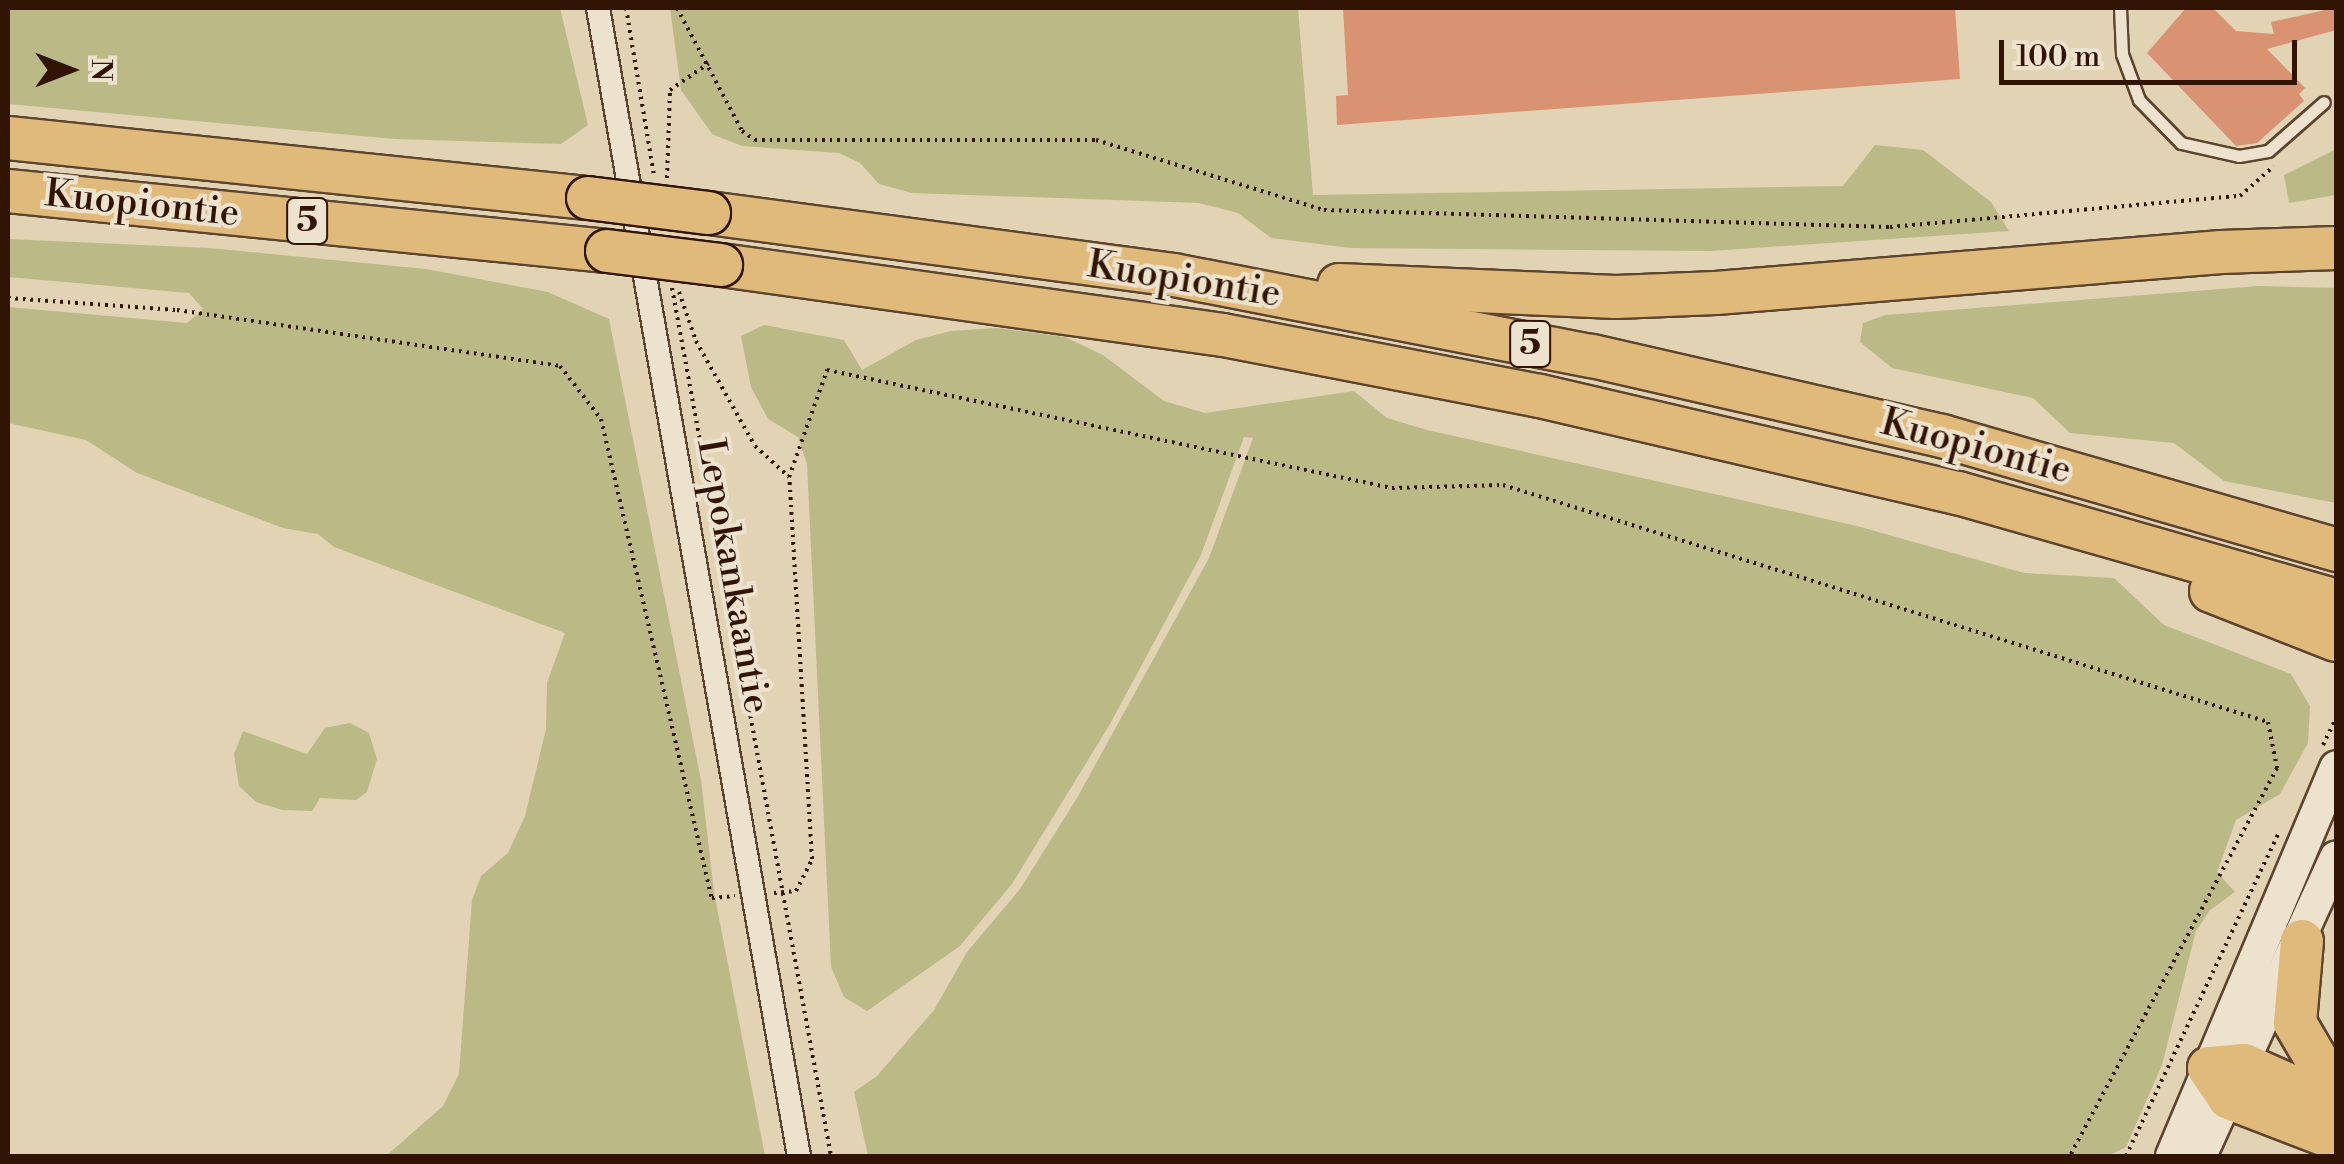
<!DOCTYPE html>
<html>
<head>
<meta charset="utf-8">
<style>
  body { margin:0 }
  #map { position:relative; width:2344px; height:1164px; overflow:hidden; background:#e1d3b4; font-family:"Libre Bodoni",serif }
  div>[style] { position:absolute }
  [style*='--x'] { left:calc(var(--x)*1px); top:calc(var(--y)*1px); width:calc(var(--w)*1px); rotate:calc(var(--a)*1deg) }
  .green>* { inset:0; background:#bbba87 }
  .building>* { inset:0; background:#d99272 }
  .path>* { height:4px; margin-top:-2px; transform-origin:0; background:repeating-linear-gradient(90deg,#311403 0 2.5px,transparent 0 7.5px) }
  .roads { filter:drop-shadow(2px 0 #5d442f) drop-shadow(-2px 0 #5d442f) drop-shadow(0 2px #5d442f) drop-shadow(0 -2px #5d442f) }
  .lane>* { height:11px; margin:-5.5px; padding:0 5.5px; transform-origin:5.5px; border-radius:5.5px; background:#ece2ce }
  .street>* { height:22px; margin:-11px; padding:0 11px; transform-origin:11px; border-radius:11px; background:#ece2ce }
  .secondary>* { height:32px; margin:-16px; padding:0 16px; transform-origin:16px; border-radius:16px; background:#ece2ce }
  .highway>* { height:42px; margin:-21px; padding:0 21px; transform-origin:21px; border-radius:21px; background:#e0ba7a }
  .bridges { filter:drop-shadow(2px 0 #311403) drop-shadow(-2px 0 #311403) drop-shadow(0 2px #311403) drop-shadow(0 -2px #311403) }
  .highway-bridge>* { height:42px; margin:-21px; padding:0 21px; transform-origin:21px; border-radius:21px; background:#e0ba7a }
  span { translate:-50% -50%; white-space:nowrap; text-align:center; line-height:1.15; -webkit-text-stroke:8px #ece2ce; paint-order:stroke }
  .shield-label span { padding:2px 8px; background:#ece2ce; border:2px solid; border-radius:8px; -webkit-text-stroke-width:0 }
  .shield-label { font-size:35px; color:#311403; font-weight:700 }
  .street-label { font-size:38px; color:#311403 }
  .frame { position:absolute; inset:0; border:10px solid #311403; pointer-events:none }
  .north { position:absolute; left:20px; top:20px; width:100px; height:100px; -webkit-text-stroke:8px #ece2ce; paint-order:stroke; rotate:90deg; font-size:28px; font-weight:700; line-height:40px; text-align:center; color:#311403 }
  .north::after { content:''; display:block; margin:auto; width:35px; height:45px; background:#311403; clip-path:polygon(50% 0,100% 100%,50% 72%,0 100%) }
  .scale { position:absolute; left:1999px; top:40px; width:298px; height:45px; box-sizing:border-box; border:5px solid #311403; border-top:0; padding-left:12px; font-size:30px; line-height:35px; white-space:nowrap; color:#311403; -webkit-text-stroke:8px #ece2ce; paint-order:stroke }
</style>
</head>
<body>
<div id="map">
  <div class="green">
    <div style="clip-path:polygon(8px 8px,560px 8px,588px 125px,561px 144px,395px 139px,8px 104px)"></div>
    <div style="clip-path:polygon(670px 8px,1298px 8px,1313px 195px,1843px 186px,1875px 145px,1923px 150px,1991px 202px,2009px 231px,1710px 251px,1350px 248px,1271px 238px,1238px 213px,1199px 203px,912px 193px,879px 184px,860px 163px,839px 153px,742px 146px,712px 134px,681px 90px)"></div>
    <div style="clip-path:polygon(2336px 149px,2336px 195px,2289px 203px,2284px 175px)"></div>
    <div style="clip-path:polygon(8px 239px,209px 248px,426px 269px,548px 292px,609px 319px,701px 780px,714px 892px,765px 1156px,386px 1156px,443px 1106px,459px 1074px,472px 900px,481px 876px,508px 853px,525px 816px,546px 729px,547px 683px,565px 633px,334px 547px,318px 534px,283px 528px,137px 473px,86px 440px,8px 423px,8px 307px,187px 323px,203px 309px,189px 293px,8px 277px)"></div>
    <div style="clip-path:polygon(2259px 286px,2336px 288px,2336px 503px,2224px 481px,2174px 443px,2070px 433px,2033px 398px,1892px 368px,1860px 342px,1863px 323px,1886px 315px)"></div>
    <div style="clip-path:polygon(764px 325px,844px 340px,862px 370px,916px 340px,951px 331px,997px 328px,1065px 337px,1103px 355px,1164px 401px,1205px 413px,1354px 391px,1387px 418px,1427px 430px,1857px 526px,2024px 573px,2114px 578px,2164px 625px,2291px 674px,2310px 706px,2308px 743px,2280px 794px,2236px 820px,2217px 872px,2235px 892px,2210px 910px,2196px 931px,2162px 1065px,2126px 1147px,2108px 1156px,868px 1156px,854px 1092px,877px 1076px,934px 1010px,967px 952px,1020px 889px,1077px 798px,1209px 558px,1253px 438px,1244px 437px,1201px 555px,1110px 724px,1012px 884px,960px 946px,867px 1011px,844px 997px,831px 967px,807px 464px,798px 437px,768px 419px,751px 387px,741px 336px)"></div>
    <div style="clip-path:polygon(350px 723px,369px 733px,377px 759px,367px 792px,356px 800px,320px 798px,312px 811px,282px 810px,256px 802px,239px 786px,234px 754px,243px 731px,307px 754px,325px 728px)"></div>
  </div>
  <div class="building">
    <div style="clip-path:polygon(1343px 8px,1955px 8px,1960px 79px,1337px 125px,1336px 96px,1348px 95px)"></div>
    <div style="clip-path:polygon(2186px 8px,2213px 8px,2236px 31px,2274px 34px,2271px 22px,2334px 8px,2336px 30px,2267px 49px,2305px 88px,2299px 94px,2304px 101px,2257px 143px,2236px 146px,2147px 53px)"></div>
  </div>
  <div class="path">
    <div style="--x:626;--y:8;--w:169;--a:80.5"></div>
    <div style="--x:677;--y:8;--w:139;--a:62.1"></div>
    <div style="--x:742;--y:131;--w:16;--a:35"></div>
    <div style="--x:755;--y:140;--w:341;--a:0"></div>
    <div style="--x:1096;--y:140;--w:239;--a:17.1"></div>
    <div style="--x:1324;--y:210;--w:566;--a:1.72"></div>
    <div style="--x:1890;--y:227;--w:351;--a:-5.1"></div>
    <div style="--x:2240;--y:196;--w:45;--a:-41.4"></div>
    <div style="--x:667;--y:178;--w:88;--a:-88"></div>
    <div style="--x:670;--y:90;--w:47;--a:-34.7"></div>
    <div style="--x:672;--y:288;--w:882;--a:79.62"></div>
    <div style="--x:679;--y:292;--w:52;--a:70.9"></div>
    <div style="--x:696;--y:341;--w:120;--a:60.7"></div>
    <div style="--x:755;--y:446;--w:46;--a:42.4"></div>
    <div style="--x:8;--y:298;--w:169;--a:4.1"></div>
    <div style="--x:177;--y:310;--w:387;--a:8.3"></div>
    <div style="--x:560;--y:366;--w:67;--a:52.3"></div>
    <div style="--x:601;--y:419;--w:492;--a:77"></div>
    <div style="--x:712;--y:898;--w:23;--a:-5"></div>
    <div style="--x:2323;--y:745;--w:30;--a:-64"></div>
    <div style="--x:774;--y:893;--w:22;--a:-5"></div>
    <div style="--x:796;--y:891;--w:36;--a:-63"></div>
    <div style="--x:812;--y:859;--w:383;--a:-93.4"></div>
    <div style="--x:789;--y:477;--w:114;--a:-70.4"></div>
    <div style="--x:827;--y:370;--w:577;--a:11.8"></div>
    <div style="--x:1392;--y:488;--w:111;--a:-1.5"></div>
    <div style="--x:1503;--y:485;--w:801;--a:17.21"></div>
    <div style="--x:2268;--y:722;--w:47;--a:78.9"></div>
    <div style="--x:2277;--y:768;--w:440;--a:118.1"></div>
    <div style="--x:2126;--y:1156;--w:356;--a:-64.7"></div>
  </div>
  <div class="roads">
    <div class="lane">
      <div style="--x:2120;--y:8;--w:46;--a:87.5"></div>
      <div style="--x:2122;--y:54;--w:49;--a:69.7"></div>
      <div style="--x:2139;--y:100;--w:60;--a:45.7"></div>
      <div style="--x:2181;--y:143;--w:59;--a:12.6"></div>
      <div style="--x:2239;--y:156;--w:29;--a:-10"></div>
      <div style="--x:2268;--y:151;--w:74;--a:-41.2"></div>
    </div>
    <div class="street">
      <div style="--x:598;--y:8;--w:1165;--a:80.07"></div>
    </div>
    <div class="secondary">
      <div style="--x:2172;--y:1156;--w:422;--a:-67.1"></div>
      <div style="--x:2200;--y:1156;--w:328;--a:-65.5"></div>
    </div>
    <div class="highway">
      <div style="--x:8;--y:138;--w:583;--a:5.91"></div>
      <div style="--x:8;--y:191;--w:602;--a:5.72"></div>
      <div style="--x:709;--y:213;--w:469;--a:7.6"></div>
      <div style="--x:1174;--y:275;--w:426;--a:11"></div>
      <div style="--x:1592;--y:356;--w:359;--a:12.9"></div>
      <div style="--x:1942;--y:436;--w:410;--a:16.1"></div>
      <div style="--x:721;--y:265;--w:507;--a:7.94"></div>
      <div style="--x:1223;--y:335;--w:323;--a:10.9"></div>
      <div style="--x:1540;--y:396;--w:429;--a:13.1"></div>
      <div style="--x:1958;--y:493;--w:393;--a:15.9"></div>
      <div style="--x:1339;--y:285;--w:277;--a:2.5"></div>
      <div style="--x:1616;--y:297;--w:100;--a:-2.3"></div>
      <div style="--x:1716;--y:293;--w:507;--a:-4.64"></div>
      <div style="--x:2221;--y:252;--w:115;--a:-2"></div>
      <div style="--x:2211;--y:591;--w:134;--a:21.4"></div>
      <div style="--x:2302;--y:941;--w:82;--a:94.9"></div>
      <div style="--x:2295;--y:1023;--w:81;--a:59.6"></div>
      <div style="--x:2336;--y:1106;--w:101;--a:-156"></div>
      <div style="--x:2244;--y:1065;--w:35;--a:175"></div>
      <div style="--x:2209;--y:1068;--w:36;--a:56"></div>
      <div style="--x:2229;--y:1098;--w:115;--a:21"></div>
    </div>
  </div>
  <div class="bridges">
    <div class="highway-bridge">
      <div style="--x:588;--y:198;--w:122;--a:7.1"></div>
      <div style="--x:607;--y:251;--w:115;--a:7"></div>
    </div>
  </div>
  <div class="shield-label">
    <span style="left:307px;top:221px">5</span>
    <span style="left:1530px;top:344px">5</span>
  </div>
  <div class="street-label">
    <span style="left:142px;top:204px;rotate:6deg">Kuopiontie</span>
    <span style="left:1184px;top:280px;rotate:9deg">Kuopiontie</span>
    <span style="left:1976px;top:447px;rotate:15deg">Kuopiontie</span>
    <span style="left:733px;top:576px;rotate:80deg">Lepokankaantie</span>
  </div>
  <div class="frame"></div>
  <div class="north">N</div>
  <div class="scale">100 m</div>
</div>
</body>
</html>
